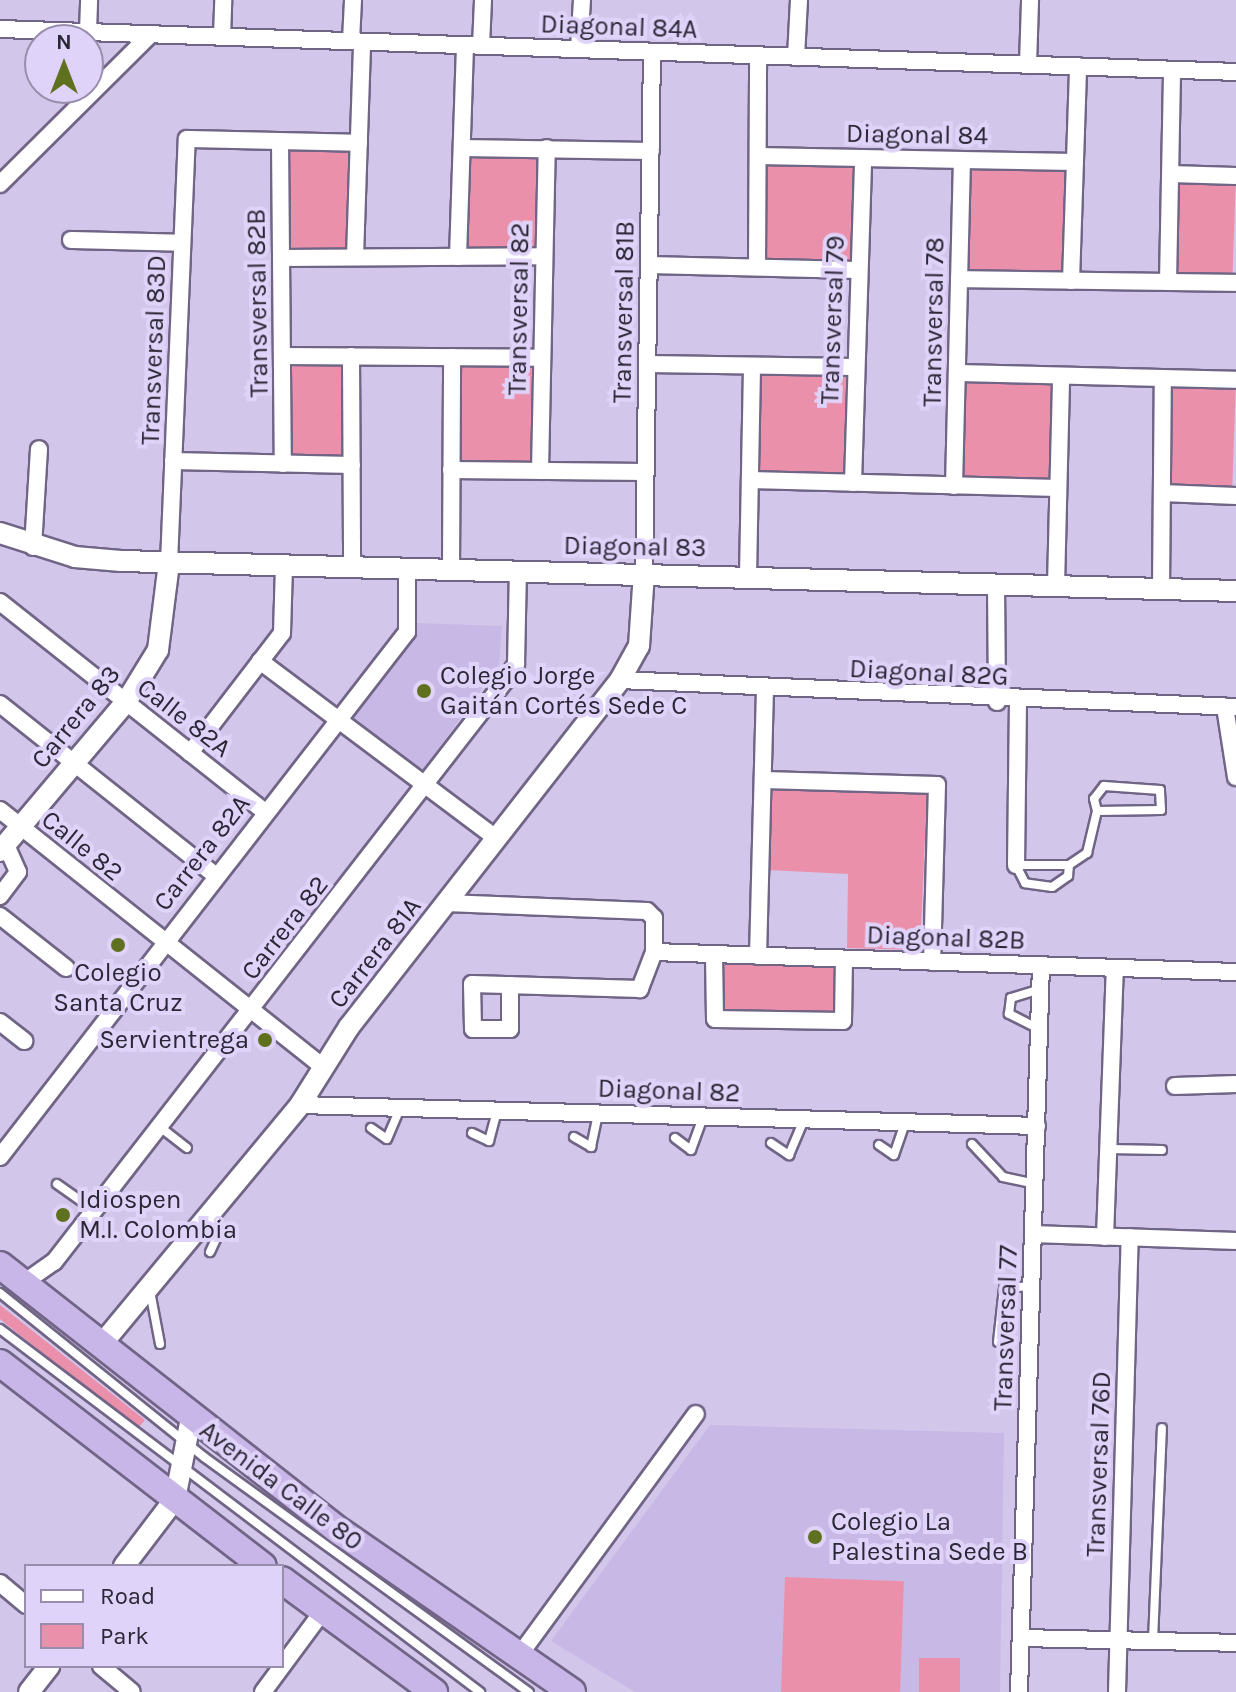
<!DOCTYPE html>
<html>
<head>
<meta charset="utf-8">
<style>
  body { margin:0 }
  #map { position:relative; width:1236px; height:1692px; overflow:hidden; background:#d3c6eb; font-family:Karla,sans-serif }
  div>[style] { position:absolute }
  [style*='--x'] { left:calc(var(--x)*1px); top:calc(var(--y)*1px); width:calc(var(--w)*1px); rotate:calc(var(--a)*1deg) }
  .built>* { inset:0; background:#c8b8e5 }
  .green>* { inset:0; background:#eb90ab; transform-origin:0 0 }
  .roads { filter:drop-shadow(2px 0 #716586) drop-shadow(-2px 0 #716586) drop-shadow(0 2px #716586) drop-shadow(0 -2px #716586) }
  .service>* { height:8px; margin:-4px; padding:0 4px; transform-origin:4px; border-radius:4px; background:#fff }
  .minor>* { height:16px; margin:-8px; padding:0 8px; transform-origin:8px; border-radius:8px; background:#fff }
  .tertiary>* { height:20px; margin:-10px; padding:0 10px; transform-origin:10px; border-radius:10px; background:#fff }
  .trunk>* { height:26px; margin:-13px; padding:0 13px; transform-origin:13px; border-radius:13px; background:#c8b6e8 }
  .dots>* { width:22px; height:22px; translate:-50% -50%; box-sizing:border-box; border:4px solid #e0d3f9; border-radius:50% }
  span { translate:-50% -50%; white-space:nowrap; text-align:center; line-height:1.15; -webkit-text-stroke:8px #e0d3f9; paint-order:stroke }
  .street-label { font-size:26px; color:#2c2736 }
  .poi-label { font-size:26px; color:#2c2736 }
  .left { translate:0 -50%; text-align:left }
  .right { translate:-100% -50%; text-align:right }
  .legend { position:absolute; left:24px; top:1564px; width:260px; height:104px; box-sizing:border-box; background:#e0d3f9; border:2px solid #988eab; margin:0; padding:10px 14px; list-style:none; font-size:24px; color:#2c2736 }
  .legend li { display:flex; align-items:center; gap:16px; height:40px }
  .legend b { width:40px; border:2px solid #988eab }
  .north { position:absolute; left:24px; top:24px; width:80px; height:80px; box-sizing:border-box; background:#e0d3f9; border:2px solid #988eab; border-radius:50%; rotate:0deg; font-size:22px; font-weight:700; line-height:32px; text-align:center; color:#2c2736 }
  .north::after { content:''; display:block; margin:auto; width:28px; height:36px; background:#5f711f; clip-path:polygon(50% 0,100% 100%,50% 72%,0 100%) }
</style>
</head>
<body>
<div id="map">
  <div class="built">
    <div style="clip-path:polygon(416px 623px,502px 626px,499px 665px,422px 771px,348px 718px,415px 635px)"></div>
    <div style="clip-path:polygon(710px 1425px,1004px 1433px,1000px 1692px,635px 1692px,551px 1641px)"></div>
  </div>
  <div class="green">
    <div style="left:280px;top:141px;width:79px;height:117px;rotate:1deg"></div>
    <div style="left:462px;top:148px;width:85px;height:109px"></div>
    <div style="left:758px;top:156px;width:105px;height:111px;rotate:1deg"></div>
    <div style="left:962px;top:160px;width:113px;height:119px;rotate:1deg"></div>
    <div style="left:1171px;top:174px;width:65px;height:108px;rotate:2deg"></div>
    <div style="left:282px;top:356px;width:69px;height:108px"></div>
    <div style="left:452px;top:357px;width:90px;height:113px;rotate:1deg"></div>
    <div style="left:752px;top:366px;width:103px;height:114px;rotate:1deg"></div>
    <div style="left:957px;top:373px;width:104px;height:113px;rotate:2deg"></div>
    <div style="left:1163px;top:378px;width:73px;height:115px;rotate:2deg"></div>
    <div style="clip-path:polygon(770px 788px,927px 791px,920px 950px,847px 948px,848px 874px,768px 870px)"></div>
    <div style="left:719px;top:962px;width:120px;height:49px;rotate:2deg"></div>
    <div style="clip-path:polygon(0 1305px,48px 1343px,145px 1420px,138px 1428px,16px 1332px,0 1319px)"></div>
    <div style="left:785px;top:1577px;width:119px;height:115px;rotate:2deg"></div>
    <div style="left:919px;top:1658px;width:41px;height:34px"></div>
  </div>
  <div class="roads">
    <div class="service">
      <div style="--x:1069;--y:865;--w:11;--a:95"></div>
      <div style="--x:1068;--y:876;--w:19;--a:145"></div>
      <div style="--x:1052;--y:887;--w:27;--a:-172"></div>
      <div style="--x:1025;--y:883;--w:20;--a:-117"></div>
      <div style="--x:1016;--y:865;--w:53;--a:0"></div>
      <div style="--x:1069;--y:865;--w:22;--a:-34"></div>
      <div style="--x:1087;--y:853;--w:43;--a:-76.6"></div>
      <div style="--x:1097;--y:811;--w:64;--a:-0.9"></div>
      <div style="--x:1161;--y:810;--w:20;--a:-93"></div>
      <div style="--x:1160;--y:790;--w:56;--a:-175.9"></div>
      <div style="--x:1104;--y:786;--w:16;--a:128"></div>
      <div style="--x:1094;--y:799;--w:12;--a:76"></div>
      <div style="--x:1039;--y:1029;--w:34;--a:-153"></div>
      <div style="--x:1009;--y:1014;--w:16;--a:-83"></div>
      <div style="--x:1011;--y:998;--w:30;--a:-17"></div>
      <div style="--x:160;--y:1127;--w:34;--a:38"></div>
      <div style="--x:371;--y:1128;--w:19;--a:35"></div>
      <div style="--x:387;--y:1139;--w:34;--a:-67"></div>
      <div style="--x:472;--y:1133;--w:19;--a:25"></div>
      <div style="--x:489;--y:1141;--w:31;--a:-75"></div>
      <div style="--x:574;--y:1137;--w:20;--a:30"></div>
      <div style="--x:591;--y:1147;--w:35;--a:-78"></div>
      <div style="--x:675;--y:1138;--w:20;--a:37"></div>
      <div style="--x:691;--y:1150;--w:35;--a:-70"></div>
      <div style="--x:771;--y:1143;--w:22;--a:34"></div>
      <div style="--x:789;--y:1155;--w:38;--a:-67"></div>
      <div style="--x:972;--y:1144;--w:45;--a:46.8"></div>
      <div style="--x:1003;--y:1177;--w:33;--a:12"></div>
      <div style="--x:879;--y:1145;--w:18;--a:34"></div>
      <div style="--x:894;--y:1155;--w:34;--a:-71"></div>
      <div style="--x:1109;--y:1149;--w:53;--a:1.1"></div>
      <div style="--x:57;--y:1184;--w:45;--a:35.1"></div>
      <div style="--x:210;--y:1252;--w:23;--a:-65"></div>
      <div style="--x:220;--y:1231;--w:20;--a:-114"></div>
      <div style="--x:150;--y:1291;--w:54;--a:79.3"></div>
      <div style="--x:0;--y:1293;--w:262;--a:38.8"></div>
      <div style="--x:204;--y:1457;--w:401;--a:35.9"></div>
      <div style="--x:0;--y:1329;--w:602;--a:37.1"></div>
      <div style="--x:998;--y:1342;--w:54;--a:-83.7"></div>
      <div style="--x:1004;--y:1288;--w:27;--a:-4"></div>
      <div style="--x:1153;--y:1641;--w:213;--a:-87.6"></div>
    </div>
    <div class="minor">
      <div style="--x:0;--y:29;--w:1237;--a:1.99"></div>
      <div style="--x:88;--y:32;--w:32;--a:-88"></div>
      <div style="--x:222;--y:37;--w:37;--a:-88"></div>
      <div style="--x:351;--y:41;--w:41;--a:-87.2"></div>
      <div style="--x:481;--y:46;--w:46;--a:-87.5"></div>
      <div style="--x:579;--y:49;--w:49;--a:-86.5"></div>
      <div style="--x:796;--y:57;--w:57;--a:-87"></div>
      <div style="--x:1028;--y:65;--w:65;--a:-88.2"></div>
      <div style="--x:280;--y:141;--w:323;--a:89.5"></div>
      <div style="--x:462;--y:148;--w:189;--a:0.9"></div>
      <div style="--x:758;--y:156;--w:317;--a:1.1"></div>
      <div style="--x:1171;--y:174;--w:65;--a:1.8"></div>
      <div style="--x:0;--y:184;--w:211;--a:-44.8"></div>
      <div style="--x:71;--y:240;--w:111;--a:1.5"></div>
      <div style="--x:355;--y:257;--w:215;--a:-88.1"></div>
      <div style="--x:458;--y:257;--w:212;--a:-88.1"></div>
      <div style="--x:281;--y:258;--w:263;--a:-0.4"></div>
      <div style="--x:649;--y:265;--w:209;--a:1.4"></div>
      <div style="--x:757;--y:267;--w:212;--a:-89.7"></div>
      <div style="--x:959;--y:279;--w:277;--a:0.8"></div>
      <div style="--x:1071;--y:281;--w:215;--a:-88.1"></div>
      <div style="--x:1168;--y:282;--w:212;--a:-88.9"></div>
      <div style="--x:282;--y:356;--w:260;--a:0.4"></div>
      <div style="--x:351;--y:356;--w:211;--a:89.7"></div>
      <div style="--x:647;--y:364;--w:208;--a:0.8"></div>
      <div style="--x:957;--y:373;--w:279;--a:1.4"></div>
      <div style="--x:173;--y:461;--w:179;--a:1.3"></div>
      <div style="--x:451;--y:470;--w:194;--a:0.6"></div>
      <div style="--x:540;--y:471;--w:323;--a:-88.8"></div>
      <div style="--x:750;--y:480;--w:308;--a:1.5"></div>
      <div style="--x:853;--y:483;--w:325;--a:-88.2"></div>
      <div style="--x:954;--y:486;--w:326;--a:-88.6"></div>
      <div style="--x:1162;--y:493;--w:74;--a:2.3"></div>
      <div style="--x:33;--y:547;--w:98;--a:-86.5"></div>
      <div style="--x:169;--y:563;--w:424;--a:-87.6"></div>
      <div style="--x:187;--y:139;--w:172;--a:1.3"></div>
      <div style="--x:451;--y:569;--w:212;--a:-89.7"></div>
      <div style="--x:644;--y:573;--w:521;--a:-89.12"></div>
      <div style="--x:748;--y:576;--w:210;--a:-88.9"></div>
      <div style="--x:996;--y:584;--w:118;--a:89.5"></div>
      <div style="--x:1056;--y:586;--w:210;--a:-88.6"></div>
      <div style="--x:1161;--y:589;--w:211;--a:-89.5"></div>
      <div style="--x:0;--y:602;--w:337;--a:38.4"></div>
      <div style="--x:260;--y:661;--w:296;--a:36.9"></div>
      <div style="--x:620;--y:680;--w:617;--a:2.51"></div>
      <div style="--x:0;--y:704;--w:275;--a:38.5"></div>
      <div style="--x:1225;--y:707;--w:71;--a:81.1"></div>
      <div style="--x:190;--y:753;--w:151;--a:-52.5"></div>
      <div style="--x:282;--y:633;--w:68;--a:-88.3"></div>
      <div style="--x:764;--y:780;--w:173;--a:1.7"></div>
      <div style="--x:937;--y:785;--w:177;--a:91.6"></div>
      <div style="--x:0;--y:810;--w:413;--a:38.5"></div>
      <div style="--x:1016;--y:865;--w:163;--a:-89.3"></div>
      <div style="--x:0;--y:896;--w:30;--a:-53"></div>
      <div style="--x:18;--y:872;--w:30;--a:-114"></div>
      <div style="--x:446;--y:903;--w:201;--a:2.3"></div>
      <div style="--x:647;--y:911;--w:10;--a:45"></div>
      <div style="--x:654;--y:918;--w:34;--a:90"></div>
      <div style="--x:654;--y:952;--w:40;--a:111"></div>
      <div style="--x:640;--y:989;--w:168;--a:-178.3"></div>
      <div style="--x:472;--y:984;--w:45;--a:88.7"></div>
      <div style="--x:473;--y:1029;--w:37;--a:0"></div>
      <div style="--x:510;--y:1029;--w:44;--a:-90"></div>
      <div style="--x:0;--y:916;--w:84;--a:38.2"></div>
      <div style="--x:654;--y:952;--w:582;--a:1.97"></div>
      <div style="--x:714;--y:955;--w:64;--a:89.1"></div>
      <div style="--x:715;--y:1019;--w:128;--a:0.9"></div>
      <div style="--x:843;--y:1021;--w:62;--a:-89.1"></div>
      <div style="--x:758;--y:956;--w:269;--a:-88.5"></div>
      <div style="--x:0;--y:1022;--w:31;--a:38"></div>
      <div style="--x:1175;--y:1086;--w:61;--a:-1.9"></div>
      <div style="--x:300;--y:1105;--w:737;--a:1.63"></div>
      <div style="--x:0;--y:1157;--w:664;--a:-52.22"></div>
      <div style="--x:407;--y:632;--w:64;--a:-90"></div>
      <div style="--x:1033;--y:1234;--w:203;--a:2"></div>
      <div style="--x:1105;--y:1237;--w:269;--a:-87.9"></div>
      <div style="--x:22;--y:1284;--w:39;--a:-35"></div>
      <div style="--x:54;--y:1262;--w:734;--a:-52.19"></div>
      <div style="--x:504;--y:682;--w:22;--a:-56"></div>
      <div style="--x:516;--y:664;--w:94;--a:-88.8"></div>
      <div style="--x:0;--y:1583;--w:34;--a:40"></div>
      <div style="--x:1021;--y:1638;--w:215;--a:1.3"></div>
      <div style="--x:518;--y:1657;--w:301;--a:-53.8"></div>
      <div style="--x:101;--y:1666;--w:40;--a:40"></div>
      <div style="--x:263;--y:1692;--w:101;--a:-53.5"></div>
      <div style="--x:1019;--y:1692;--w:727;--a:-88.27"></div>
      <div style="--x:1117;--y:1692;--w:455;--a:-88.4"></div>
    </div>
    <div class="tertiary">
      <div style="--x:0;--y:533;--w:79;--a:17.7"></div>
      <div style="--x:75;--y:557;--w:46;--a:5"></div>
      <div style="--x:121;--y:561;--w:1115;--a:1.54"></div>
      <div style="--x:0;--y:851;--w:195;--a:-49.8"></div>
      <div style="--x:126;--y:702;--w:61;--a:-58.4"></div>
      <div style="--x:158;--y:650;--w:88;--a:-82.8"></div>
      <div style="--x:101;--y:1345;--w:312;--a:-50.3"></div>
      <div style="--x:300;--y:1105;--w:92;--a:-57.9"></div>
      <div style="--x:349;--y:1027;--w:440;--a:-52"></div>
      <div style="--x:620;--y:680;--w:39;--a:-61"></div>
      <div style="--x:639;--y:646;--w:73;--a:-86.1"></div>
      <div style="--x:124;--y:1566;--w:84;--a:-52.7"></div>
      <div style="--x:175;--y:1499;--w:83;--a:-78.8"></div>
      <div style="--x:29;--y:1692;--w:33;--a:-52"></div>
    </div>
    <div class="trunk">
      <div style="--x:0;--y:1265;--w:433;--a:38.1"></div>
      <div style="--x:341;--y:1532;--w:281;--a:34.7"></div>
      <div style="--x:0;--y:1363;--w:332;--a:37.7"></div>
      <div style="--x:282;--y:1580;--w:189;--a:36.4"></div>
    </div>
  </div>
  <div class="dots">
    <div style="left:424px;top:691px;background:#5f711f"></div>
    <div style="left:118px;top:945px;background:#5f711f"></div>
    <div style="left:265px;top:1040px;background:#5f711f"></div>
    <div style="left:63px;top:1215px;background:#5f711f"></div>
    <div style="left:815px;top:1537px;background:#5f711f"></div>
  </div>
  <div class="street-label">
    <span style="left:619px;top:27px;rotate:2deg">Diagonal 84A</span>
    <span style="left:917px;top:135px;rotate:1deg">Diagonal 84</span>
    <span style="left:258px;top:303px;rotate:-91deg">Transversal 82B</span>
    <span style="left:519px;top:309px;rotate:-89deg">Transversal 82</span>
    <span style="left:624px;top:312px;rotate:-89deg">Transversal 81B</span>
    <span style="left:833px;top:320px;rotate:-88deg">Transversal 79</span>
    <span style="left:934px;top:322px;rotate:-89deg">Transversal 78</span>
    <span style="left:154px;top:350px;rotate:-88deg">Transversal 83D</span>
    <span style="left:635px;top:547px;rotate:1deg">Diagonal 83</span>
    <span style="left:929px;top:673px;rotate:3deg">Diagonal 82G</span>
    <span style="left:76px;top:717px;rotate:-51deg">Carrera 83</span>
    <span style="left:184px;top:718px;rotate:38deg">Calle 82A</span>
    <span style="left:82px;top:846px;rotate:39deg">Calle 82</span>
    <span style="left:202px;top:853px;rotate:-52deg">Carrera 82A</span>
    <span style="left:285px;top:928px;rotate:-52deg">Carrera 82</span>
    <span style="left:946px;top:938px;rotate:2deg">Diagonal 82B</span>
    <span style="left:375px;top:953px;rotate:-52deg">Carrera 81A</span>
    <span style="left:669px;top:1091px;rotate:2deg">Diagonal 82</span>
    <span style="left:1006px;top:1328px;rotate:-88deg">Transversal 77</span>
    <span style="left:1099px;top:1464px;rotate:-88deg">Transversal 76D</span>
    <span style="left:281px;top:1486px;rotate:37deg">Avenida Calle 80</span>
  </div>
  <div class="poi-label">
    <span class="left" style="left:440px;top:691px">Colegio Jorge<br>Gaitán Cortés Sede C</span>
    <span style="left:118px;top:988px">Colegio<br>Santa Cruz</span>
    <span class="right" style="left:249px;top:1040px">Servientrega</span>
    <span class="left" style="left:79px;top:1215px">Idiospen<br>M.I. Colombia</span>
    <span class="left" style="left:831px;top:1537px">Colegio La<br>Palestina Sede B</span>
  </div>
  <ul class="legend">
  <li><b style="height:10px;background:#fff"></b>Road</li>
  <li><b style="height:22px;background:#eb90ab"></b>Park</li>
  </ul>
  <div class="north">N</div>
</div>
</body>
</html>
